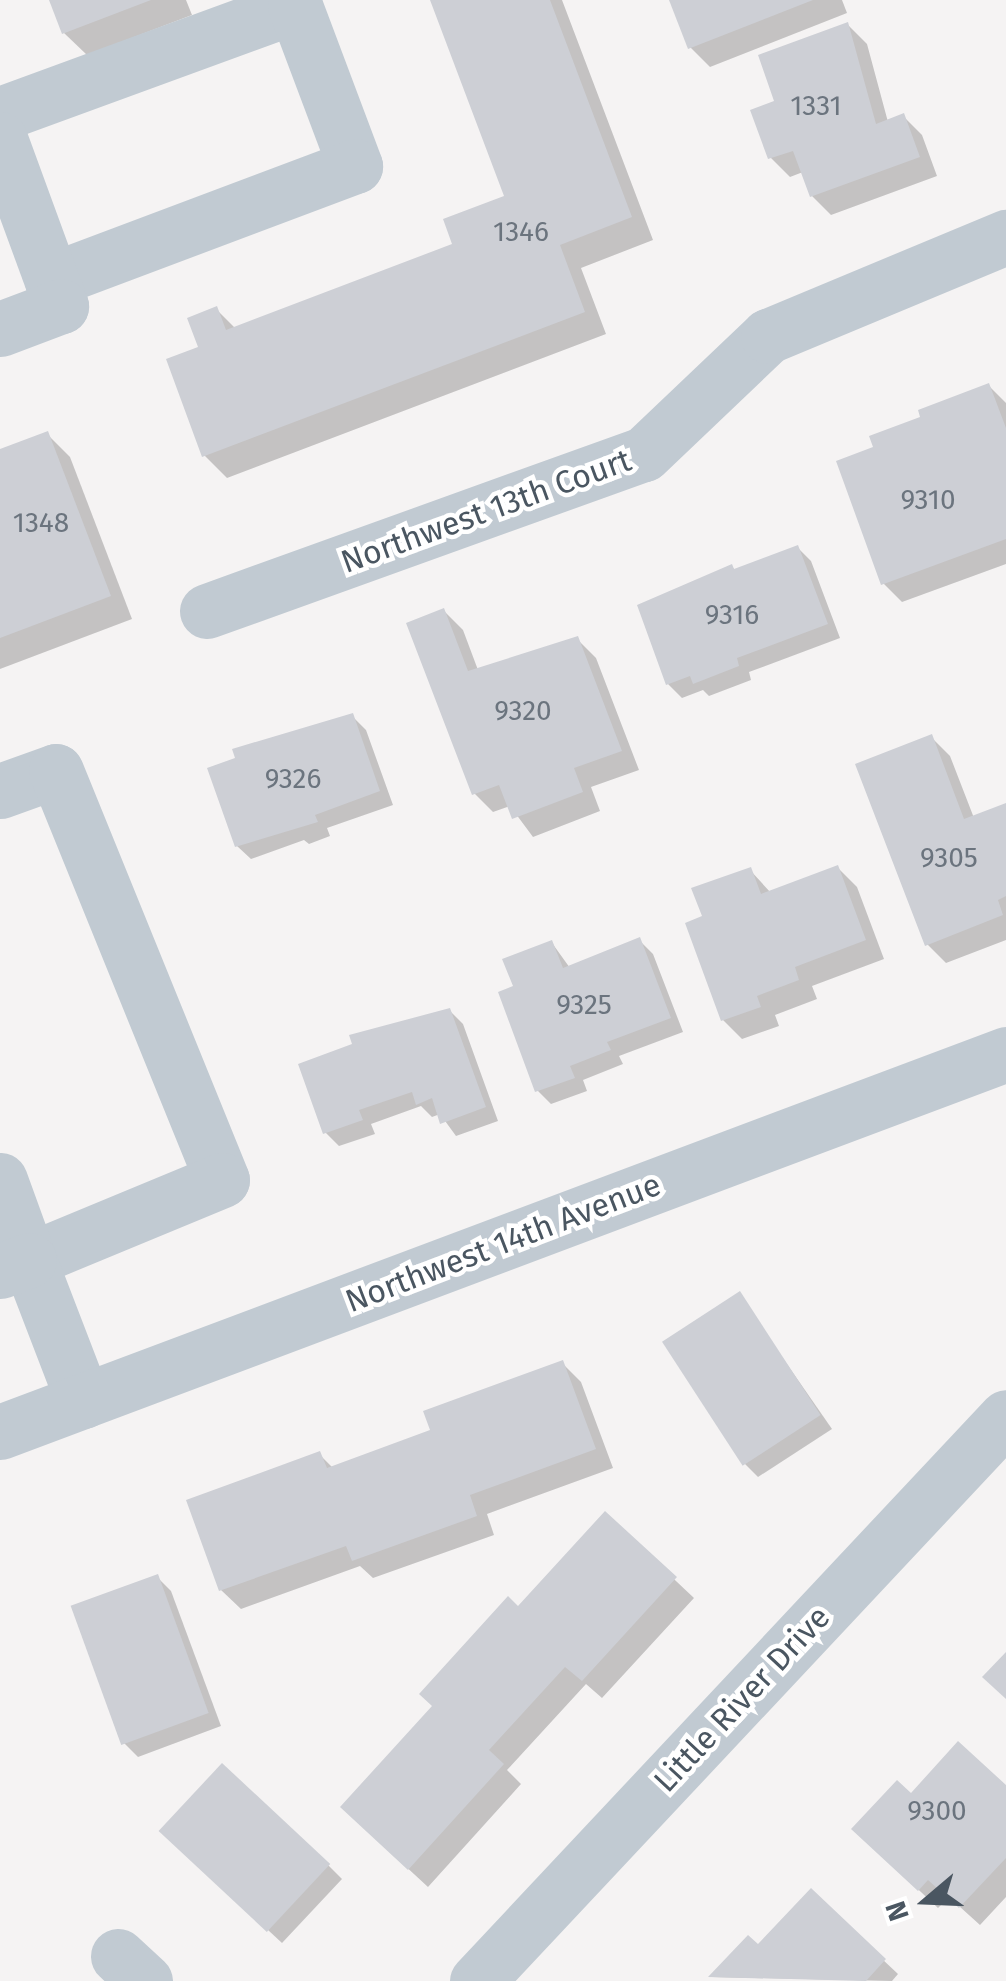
<!DOCTYPE html>
<html>
<head>
<meta charset="utf-8">
<style>
  body { margin:0 }
  #map { position:relative; width:1006px; height:1981px; overflow:hidden; background:#f5f3f3; font-family:"Fira Sans",sans-serif }
  div>[style] { position:absolute }
  [style*='--x'] { left:calc(var(--x)*1px); top:calc(var(--y)*1px); width:calc(var(--w)*1px); rotate:calc(var(--a)*1deg) }
  .shadow>* { inset:0; background:#0003 }
  .building>* { inset:0; background:#cdcfd5; transform-origin:0 0 }
  .minor>* { height:55px; margin:-27.5px; padding:0 27.5px; transform-origin:27.5px; border-radius:27.5px; background:#c1cad2 }
  span { translate:-50% -50%; white-space:nowrap; text-align:center; line-height:1.15; -webkit-text-stroke:9px #fff; paint-order:stroke }
  .number-label { font-size:28px; color:#6b747e }
  .number-label span { -webkit-text-stroke-width:0 }
  .street-label { font-size:32px; color:#4a5661 }
  .north { position:absolute; left:876px; top:1851px; width:100px; height:100px; -webkit-text-stroke:8px #fff; paint-order:stroke; rotate:251deg; font-size:28px; font-weight:700; line-height:40px; text-align:center; color:#4a5661 }
  .north::after { content:''; display:block; margin:auto; width:35px; height:45px; background:#4a5661; clip-path:polygon(50% 0,100% 100%,50% 72%,0 100%) }
</style>
</head>
<body>
<div id="map">
  <div class="shadow">
    <div style="clip-path:polygon(52px 0,186px 0,192px 15px,87px 55px,64px 33px)"></div>
    <div style="clip-path:polygon(432px 0,562px 0,653px 240px,581px 268px,606px 334px,227px 478px,204px 455px,201px 348px,216px 309px,236px 329px,456px 246px,507px 198px)"></div>
    <div style="clip-path:polygon(672px 0,842px 0,847px 13px,710px 67px,691px 48px)"></div>
    <div style="clip-path:polygon(848px 25px,867px 44px,888px 122px,903px 116px,922px 135px,937px 176px,831px 215px,812px 196px,803px 172px,790px 177px,771px 158px,777px 103px)"></div>
    <div style="clip-path:polygon(989px 386px,1006px 403px,1006px 564px,902px 602px,883px 583px,876px 449px)"></div>
    <div style="clip-path:polygon(47px 434px,70px 457px,132px 619px,0 669px,0 452px)"></div>
    <div style="clip-path:polygon(798px 548px,811px 561px,840px 638px,749px 672px,751px 680px,709px 696px,703px 690px,682px 698px,668px 684px,732px 567px,736px 571px)"></div>
    <div style="clip-path:polygon(444px 611px,463px 630px,478px 670px,577px 639px,596px 658px,639px 770px,591px 787px,600px 811px,533px 837px,510px 806px,493px 812px,474px 793px)"></div>
    <div style="clip-path:polygon(352px 716px,366px 730px,393px 805px,327px 828px,330px 836px,309px 844px,304px 840px,251px 859px,237px 846px)"></div>
    <div style="clip-path:polygon(931px 737px,950px 756px,974px 818px,1006px 806px,1006px 940px,946px 963px,927px 944px)"></div>
    <div style="clip-path:polygon(838px 868px,857px 887px,884px 959px,812px 986px,817px 999px,775px 1015px,779px 1026px,742px 1039px,723px 1020px,705px 918px,750px 870px,771px 893px)"></div>
    <div style="clip-path:polygon(639px 940px,653px 954px,683px 1032px,619px 1056px,623px 1064px,583px 1080px,587px 1091px,551px 1104px,538px 1091px,516px 987px,552px 943px,570px 968px)"></div>
    <div style="clip-path:polygon(449px 1010px,463px 1024px,498px 1121px,456px 1136px,440px 1114px,432px 1117px,421px 1106px,371px 1124px,375px 1134px,339px 1146px,325px 1132px)"></div>
    <div style="clip-path:polygon(739px 1295px,832px 1429px,758px 1477px,745px 1464px)"></div>
    <div style="clip-path:polygon(562px 1363px,581px 1382px,613px 1468px,487px 1514px,494px 1535px,373px 1578px,360px 1566px,241px 1609px,221px 1590px,319px 1454px,333px 1468px,434px 1432px)"></div>
    <div style="clip-path:polygon(605px 1514px,694px 1598px,602px 1698px,586px 1684px,507px 1770px,521px 1784px,428px 1887px,362px 1826px,518px 1610px)"></div>
    <div style="clip-path:polygon(157px 1577px,171px 1591px,221px 1726px,138px 1757px,124px 1743px)"></div>
    <div style="clip-path:polygon(1006px 1789px,1006px 1897px,980px 1925px,949px 1897px,938px 1908px,873px 1847px,911px 1796px)"></div>
    <div style="clip-path:polygon(176px 1845px,328px 1865px,342px 1879px,282px 1943px)"></div>
    <div style="clip-path:polygon(811px 1892px,898px 1974px,892px 1981px,712px 1977px,748px 1939px,758px 1948px)"></div>
  </div>
  <div class="building">
    <div style="clip-path:polygon(49px 0,151px 0,62px 34px)"></div>
    <div style="clip-path:polygon(430px 0,550px 0,632px 217px,560px 245px,585px 312px,202px 457px,166px 359px,198px 347px,187px 318px,217px 306px,226px 330px,452px 244px,443px 219px,504px 196px)"></div>
    <div style="clip-path:polygon(669px 0,813px 0,688px 49px)"></div>
    <div style="clip-path:polygon(848px 22px,876px 124px,904px 113px,920px 157px,810px 197px,793px 151px,768px 159px,750px 110px,774px 101px,758px 55px)"></div>
    <div style="clip-path:polygon(989px 383px,1006px 428px,1006px 539px,881px 585px,836px 461px,873px 447px,869px 436px,920px 417px,918px 410px)"></div>
    <div style="clip-path:polygon(48px 431px,111px 596px,0 638px,0 449px)"></div>
    <div style="clip-path:polygon(798px 545px,828px 624px,737px 658px,739px 666px,693px 684px,690px 676px,666px 685px,637px 605px,732px 564px,734px 569px)"></div>
    <div style="clip-path:polygon(444px 608px,468px 671px,578px 636px,622px 751px,574px 768px,583px 792px,512px 819px,499px 785px,472px 795px,406px 623px)"></div>
    <div style="clip-path:polygon(353px 713px,380px 791px,315px 815px,318px 822px,235px 847px,207px 768px,235px 758px,232px 749px)"></div>
    <div style="clip-path:polygon(932px 734px,964px 819px,1006px 803px,1006px 896px,998px 900px,1003px 915px,925px 946px,855px 764px)"></div>
    <div style="clip-path:polygon(838px 865px,866px 940px,795px 967px,799px 980px,757px 996px,761px 1007px,721px 1021px,685px 923px,702px 916px,691px 888px,751px 867px,761px 894px)"></div>
    <div style="clip-path:polygon(640px 937px,671px 1018px,607px 1042px,611px 1050px,570px 1066px,575px 1078px,535px 1092px,498px 992px,513px 986px,502px 959px,552px 940px,563px 968px)"></div>
    <div style="clip-path:polygon(450px 1008px,486px 1107px,440px 1124px,432px 1098px,416px 1105px,412px 1092px,359px 1110px,363px 1120px,323px 1134px,298px 1064px,352px 1044px,349px 1035px)"></div>
    <div style="left:740px;top:1291px;width:148px;height:93px;rotate:57deg"></div>
    <div style="clip-path:polygon(563px 1360px,596px 1449px,470px 1495px,477px 1516px,352px 1561px,346px 1546px,219px 1591px,186px 1500px,320px 1451px,327px 1468px,430px 1430px,423px 1411px)"></div>
    <div style="clip-path:polygon(605px 1511px,677px 1577px,582px 1681px,565px 1667px,489px 1750px,504px 1764px,408px 1870px,340px 1807px,432px 1706px,419px 1694px,508px 1596px,518px 1606px)"></div>
    <div style="left:158px;top:1574px;width:148px;height:93px;rotate:70deg"></div>
    <div style="clip-path:polygon(1006px 1652px,1006px 1699px,982px 1677px)"></div>
    <div style="clip-path:polygon(958px 1741px,1006px 1785px,1006px 1858px,959px 1908px,928px 1880px,918px 1891px,851px 1829px,897px 1780px,911px 1793px)"></div>
    <div style="left:222px;top:1763px;width:148px;height:93px;rotate:43deg"></div>
    <div style="clip-path:polygon(811px 1888px,886px 1959px,866px 1981px,708px 1977px,748px 1935px,758px 1944px)"></div>
  </div>
  <div class="minor">
    <div style="--x:0;--y:114;--w:314;--a:-20.1"></div>
    <div style="--x:295;--y:6;--w:171;--a:69.4"></div>
    <div style="--x:355;--y:166;--w:324;--a:159.4"></div>
    <div style="--x:0;--y:139;--w:178;--a:69.9"></div>
    <div style="--x:61;--y:306;--w:65;--a:159.3"></div>
    <div style="--x:207;--y:611;--w:464;--a:-19.8"></div>
    <div style="--x:644;--y:454;--w:171;--a:-43.6"></div>
    <div style="--x:768;--y:336;--w:258;--a:-22.6"></div>
    <div style="--x:0;--y:791;--w:59;--a:-19.7"></div>
    <div style="--x:56;--y:771;--w:441;--a:67.9"></div>
    <div style="--x:222;--y:1180;--w:209;--a:157.5"></div>
    <div style="--x:29;--y:1260;--w:151;--a:69"></div>
    <div style="--x:0;--y:1180;--w:85;--a:70.1"></div>
    <div style="--x:29;--y:1260;--w:31;--a:159"></div>
    <div style="--x:0;--y:1432;--w:1075;--a:-20.59"></div>
    <div style="--x:118;--y:1956;--w:37;--a:43"></div>
    <div style="--x:477;--y:1981;--w:773;--a:-46.83"></div>
  </div>
  <div class="number-label">
    <span style="left:816px;top:106px">1331</span>
    <span style="left:521px;top:232px">1346</span>
    <span style="left:928px;top:500px">9310</span>
    <span style="left:41px;top:523px">1348</span>
    <span style="left:732px;top:615px">9316</span>
    <span style="left:523px;top:711px">9320</span>
    <span style="left:293px;top:779px">9326</span>
    <span style="left:949px;top:858px">9305</span>
    <span style="left:584px;top:1005px">9325</span>
    <span style="left:937px;top:1811px">9300</span>
  </div>
  <div class="street-label">
    <span style="left:486px;top:511px;rotate:-20deg">Northwest 13th Court</span>
    <span style="left:503px;top:1243px;rotate:-21deg">Northwest 14th Avenue</span>
    <span style="left:742px;top:1699px;rotate:-47deg">Little River Drive</span>
  </div>
  <div class="north">N</div>
</div>
</body>
</html>
